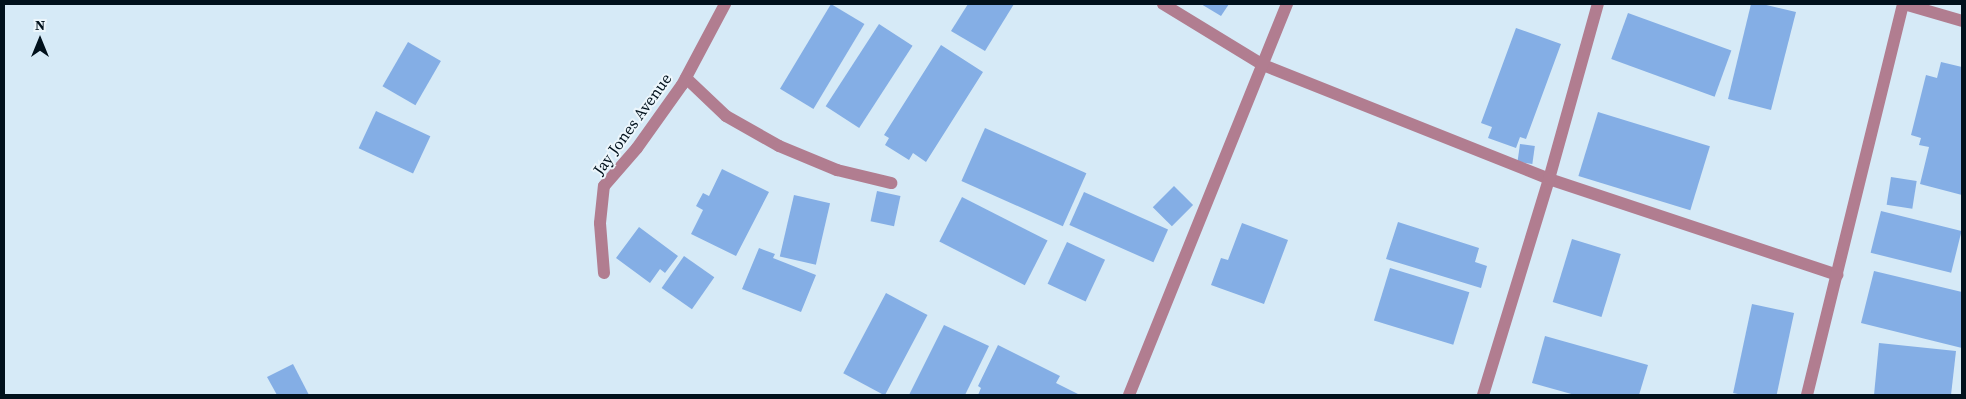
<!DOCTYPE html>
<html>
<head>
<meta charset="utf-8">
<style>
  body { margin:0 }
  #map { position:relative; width:1966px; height:399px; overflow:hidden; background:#d6eaf7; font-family:"Source Serif 4",serif }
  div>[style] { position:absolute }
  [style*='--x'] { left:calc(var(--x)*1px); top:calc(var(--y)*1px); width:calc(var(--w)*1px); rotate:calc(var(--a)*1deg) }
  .building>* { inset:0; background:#84aee5; transform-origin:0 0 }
  .street>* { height:12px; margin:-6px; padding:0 6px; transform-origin:6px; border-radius:6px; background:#b17d90 }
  span { translate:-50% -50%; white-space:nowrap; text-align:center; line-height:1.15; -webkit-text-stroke:4px #ecf6fc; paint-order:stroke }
  .street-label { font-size:16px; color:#01111c }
  .frame { position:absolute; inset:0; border:5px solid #01111c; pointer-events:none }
  .north { position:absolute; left:15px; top:15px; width:50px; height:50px; -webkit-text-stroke:4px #ecf6fc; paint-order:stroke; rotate:0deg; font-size:14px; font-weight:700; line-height:20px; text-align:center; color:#01111c }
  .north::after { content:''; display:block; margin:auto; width:18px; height:22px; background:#01111c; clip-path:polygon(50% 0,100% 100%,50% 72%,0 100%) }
</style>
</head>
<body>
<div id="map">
  <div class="building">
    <div style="left:831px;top:4px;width:39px;height:99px;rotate:31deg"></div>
    <div style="clip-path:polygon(968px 4px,1014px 4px,985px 51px,951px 31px)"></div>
    <div style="clip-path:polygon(1201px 4px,1229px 4px,1221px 16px)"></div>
    <div style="clip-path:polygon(1751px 4px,1762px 4px,1796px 12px,1771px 110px,1728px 99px)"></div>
    <div style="left:1628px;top:13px;width:110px;height:49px;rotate:20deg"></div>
    <div style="left:879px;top:24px;width:40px;height:98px;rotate:33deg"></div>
    <div style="clip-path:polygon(1516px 28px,1561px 44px,1526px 139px,1520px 137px,1516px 148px,1488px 138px,1492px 127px,1481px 123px)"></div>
    <div style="left:408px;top:42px;width:38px;height:51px;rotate:30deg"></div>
    <div style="clip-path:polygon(941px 45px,983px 72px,926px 162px,913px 153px,909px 160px,885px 145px,889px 138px,884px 135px)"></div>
    <div style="clip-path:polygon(1941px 62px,1962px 67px,1962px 195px,1920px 184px,1929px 147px,1919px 145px,1921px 138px,1911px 135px,1926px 75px,1937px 78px)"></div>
    <div style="left:376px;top:111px;width:60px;height:41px;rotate:25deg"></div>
    <div style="left:1598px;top:112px;width:117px;height:67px;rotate:17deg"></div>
    <div style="left:985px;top:128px;width:111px;height:58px;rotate:24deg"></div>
    <div style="left:1520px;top:144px;width:15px;height:18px;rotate:8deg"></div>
    <div style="clip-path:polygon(722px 169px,769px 192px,736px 256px,691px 234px,703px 210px,696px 206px,703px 193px,709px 196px)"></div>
    <div style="left:1891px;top:177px;width:26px;height:28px;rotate:9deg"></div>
    <div style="left:1174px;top:186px;width:27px;height:30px;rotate:45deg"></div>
    <div style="left:877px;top:191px;width:24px;height:31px;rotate:12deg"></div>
    <div style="left:1084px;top:192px;width:92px;height:36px;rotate:24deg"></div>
    <div style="left:794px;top:195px;width:37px;height:63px;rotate:13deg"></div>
    <div style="left:962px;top:197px;width:96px;height:50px;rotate:27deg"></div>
    <div style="left:1881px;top:211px;width:83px;height:43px;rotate:14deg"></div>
    <div style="clip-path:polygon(1398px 222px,1479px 248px,1475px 262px,1487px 266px,1481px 288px,1386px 259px)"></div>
    <div style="clip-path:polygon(1242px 223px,1288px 240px,1264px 304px,1211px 285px,1221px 258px,1228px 260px)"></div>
    <div style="clip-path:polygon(639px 227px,678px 256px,665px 273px,660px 269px,650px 283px,616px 258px)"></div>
    <div style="left:1572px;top:239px;width:51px;height:66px;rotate:17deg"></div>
    <div style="left:1067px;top:242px;width:42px;height:46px;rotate:25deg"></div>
    <div style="clip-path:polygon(759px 248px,775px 254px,773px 258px,816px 275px,801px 312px,742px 289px)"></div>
    <div style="left:684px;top:256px;width:37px;height:39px;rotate:35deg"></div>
    <div style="left:1390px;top:268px;width:83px;height:55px;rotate:17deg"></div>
    <div style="clip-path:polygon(1874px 271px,1962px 292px,1962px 348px,1861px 323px)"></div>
    <div style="left:886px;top:293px;width:47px;height:91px;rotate:28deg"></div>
    <div style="left:1752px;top:304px;width:43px;height:91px;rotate:12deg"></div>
    <div style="clip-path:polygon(944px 325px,989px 346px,965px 395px,909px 395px)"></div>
    <div style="clip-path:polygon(1545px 336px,1648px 365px,1639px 395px,1575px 395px,1532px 383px)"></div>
    <div style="clip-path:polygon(1879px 343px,1956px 351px,1951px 395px,1874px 395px)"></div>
    <div style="clip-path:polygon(998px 345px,1060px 376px,1056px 383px,1080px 395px,978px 395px,981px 388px,978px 386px)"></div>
    <div style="clip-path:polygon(293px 364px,309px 395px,277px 395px,267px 377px)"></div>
  </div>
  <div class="street">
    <div style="--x:1163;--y:4;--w:117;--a:31.4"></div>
    <div style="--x:1263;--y:65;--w:308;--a:21.7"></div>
    <div style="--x:1549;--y:179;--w:304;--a:18.4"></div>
    <div style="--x:1904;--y:4;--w:60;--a:16.3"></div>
    <div style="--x:686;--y:78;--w:55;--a:43.5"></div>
    <div style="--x:726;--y:116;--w:61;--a:29.5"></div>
    <div style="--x:779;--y:146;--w:63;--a:22.5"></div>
    <div style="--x:837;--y:170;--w:56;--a:13.5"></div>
    <div style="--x:604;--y:273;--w:50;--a:-94.6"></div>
    <div style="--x:600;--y:223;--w:37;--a:-84"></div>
    <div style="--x:604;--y:186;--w:50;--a:-49"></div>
    <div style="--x:637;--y:148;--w:77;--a:-54.5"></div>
    <div style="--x:682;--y:85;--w:92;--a:-62"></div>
    <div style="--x:1129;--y:395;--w:422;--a:-68"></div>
    <div style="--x:1483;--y:395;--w:226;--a:-73"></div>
    <div style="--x:1549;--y:179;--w:182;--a:-74.4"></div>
    <div style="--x:1807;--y:395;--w:403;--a:-76.2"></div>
  </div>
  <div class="street-label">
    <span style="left:632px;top:124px;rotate:-54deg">Jay Jones Avenue</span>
  </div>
  <div class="frame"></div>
  <div class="north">N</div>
</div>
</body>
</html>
